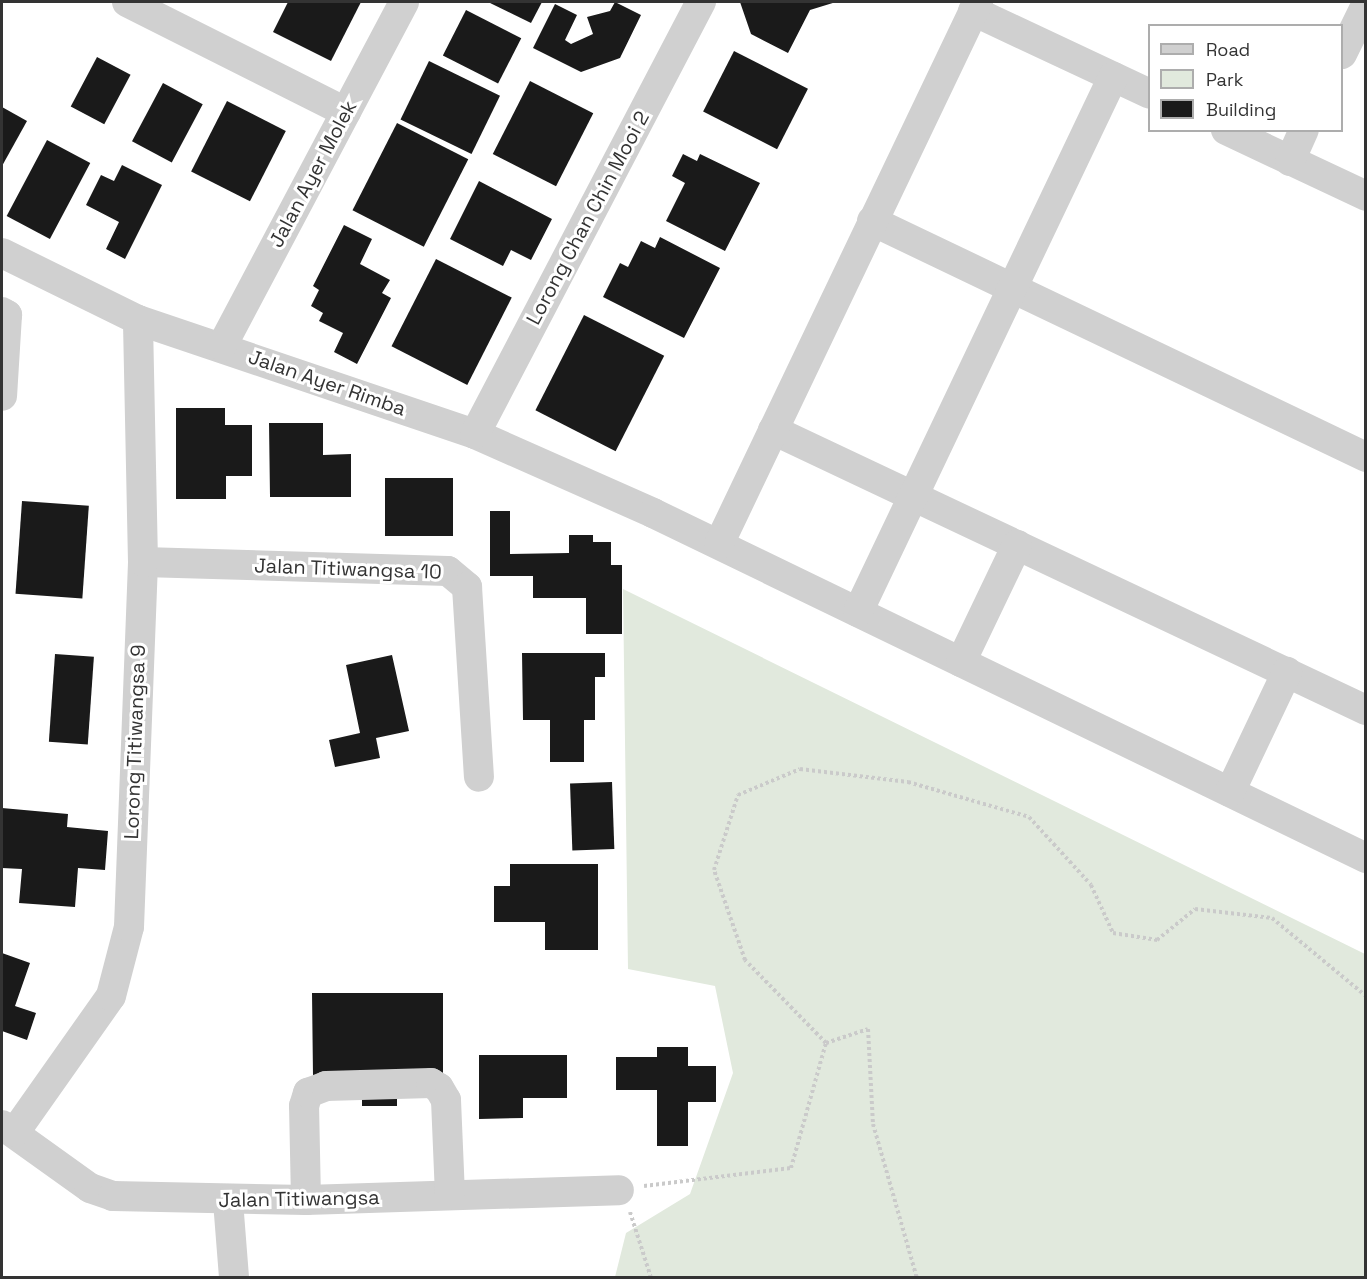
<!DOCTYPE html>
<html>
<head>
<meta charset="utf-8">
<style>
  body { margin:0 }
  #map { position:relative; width:1367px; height:1279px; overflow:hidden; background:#fff; font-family:"Space Grotesk",sans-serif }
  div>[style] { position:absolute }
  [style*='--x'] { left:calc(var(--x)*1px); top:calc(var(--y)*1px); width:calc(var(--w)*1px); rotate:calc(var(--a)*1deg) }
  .green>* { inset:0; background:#e1e9dd }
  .building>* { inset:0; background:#1a1a1a; transform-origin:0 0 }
  .path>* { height:4px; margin-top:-2px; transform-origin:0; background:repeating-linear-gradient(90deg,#cacaca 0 3px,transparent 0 6px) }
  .minor>* { height:30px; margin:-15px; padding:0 15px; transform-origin:15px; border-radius:15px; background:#d0d0d0 }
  span { translate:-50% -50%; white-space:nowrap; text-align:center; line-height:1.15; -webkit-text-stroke:6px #fff; paint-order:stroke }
  .street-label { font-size:20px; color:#333 }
  .frame { position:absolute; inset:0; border:3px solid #333; pointer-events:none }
  .legend { position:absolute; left:1148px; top:24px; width:195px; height:108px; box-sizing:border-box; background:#fff; border:2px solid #adadad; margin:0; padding:8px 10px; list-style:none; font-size:18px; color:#333 }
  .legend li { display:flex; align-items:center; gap:12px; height:30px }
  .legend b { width:30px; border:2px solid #adadad }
</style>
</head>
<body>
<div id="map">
  <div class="green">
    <div style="clip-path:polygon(623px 589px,1365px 954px,1365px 1277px,615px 1277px,626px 1233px,690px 1194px,733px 1073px,715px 986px,628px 969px)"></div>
  </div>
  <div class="building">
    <div style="clip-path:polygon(288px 2px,361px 2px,331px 61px,273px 32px)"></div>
    <div style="clip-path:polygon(488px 2px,542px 2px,531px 23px)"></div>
    <div style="clip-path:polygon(615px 2px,641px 15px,620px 58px,581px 72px,533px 48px,555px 4px,577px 15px,565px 40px,571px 44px,593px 34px,587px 17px,610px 11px)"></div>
    <div style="clip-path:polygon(740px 2px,836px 2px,810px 10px,788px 53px,751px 34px)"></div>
    <div style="left:466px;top:10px;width:62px;height:51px;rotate:27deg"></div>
    <div style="left:734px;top:51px;width:83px;height:68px;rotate:27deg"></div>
    <div style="left:97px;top:57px;width:38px;height:56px;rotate:28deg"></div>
    <div style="left:429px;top:61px;width:79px;height:65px;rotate:26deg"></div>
    <div style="left:530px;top:81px;width:71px;height:82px;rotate:27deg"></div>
    <div style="left:163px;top:83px;width:45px;height:66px;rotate:28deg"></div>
    <div style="left:227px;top:101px;width:66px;height:79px;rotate:27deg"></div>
    <div style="clip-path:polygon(2px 107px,27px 121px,2px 166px)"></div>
    <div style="left:397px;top:123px;width:80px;height:98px;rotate:27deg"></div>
    <div style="left:47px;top:140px;width:49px;height:86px;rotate:28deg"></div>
    <div style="clip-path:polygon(683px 154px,697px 161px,700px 154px,760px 183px,725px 251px,666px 221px,685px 183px,672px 176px)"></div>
    <div style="clip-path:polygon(122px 165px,162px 185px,125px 259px,106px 249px,119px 222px,86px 205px,101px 175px,114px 181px)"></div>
    <div style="clip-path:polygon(479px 181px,552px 219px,531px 260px,511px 250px,503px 266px,450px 239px)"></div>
    <div style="clip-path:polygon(344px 225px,372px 239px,360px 264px,390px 280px,382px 293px,391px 298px,357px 364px,334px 352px,343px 333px,319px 321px,323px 313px,311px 306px,319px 290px,313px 286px)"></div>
    <div style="clip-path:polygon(660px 237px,720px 268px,684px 338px,603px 297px,620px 263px,628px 267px,641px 241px,655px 248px)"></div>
    <div style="left:436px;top:259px;width:85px;height:98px;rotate:27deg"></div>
    <div style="left:584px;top:315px;width:90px;height:107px;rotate:27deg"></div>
    <div style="clip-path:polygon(176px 408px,225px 408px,225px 425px,252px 425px,252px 476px,226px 476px,226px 499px,176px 499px)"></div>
    <div style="clip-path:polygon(269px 423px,323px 423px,323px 455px,351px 454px,351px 497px,270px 497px)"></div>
    <div style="left:385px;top:478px;width:68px;height:58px"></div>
    <div style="left:22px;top:501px;width:67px;height:93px;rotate:4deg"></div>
    <div style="clip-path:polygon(490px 511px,510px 511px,510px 554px,569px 553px,569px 535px,593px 535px,593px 542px,611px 542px,611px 565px,622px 565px,622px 634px,586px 634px,586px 598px,533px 598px,533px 576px,490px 576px)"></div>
    <div style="clip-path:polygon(522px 653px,605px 653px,605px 677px,595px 677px,595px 720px,584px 720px,584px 762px,550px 762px,550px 720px,523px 720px)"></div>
    <div style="left:55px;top:654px;width:39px;height:88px;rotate:4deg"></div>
    <div style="clip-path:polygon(392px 655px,409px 731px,376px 738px,380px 758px,335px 767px,329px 740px,360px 733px,346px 665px)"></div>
    <div style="left:612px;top:782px;width:67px;height:42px;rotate:88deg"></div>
    <div style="clip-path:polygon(2px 808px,68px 814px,67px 827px,108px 831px,105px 870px,78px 868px,75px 907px,19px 903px,22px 869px,2px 868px)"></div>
    <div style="clip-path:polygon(510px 864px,598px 864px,598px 950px,545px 950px,545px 922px,494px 922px,494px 886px,510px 886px)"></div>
    <div style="clip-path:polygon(2px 953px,30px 963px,15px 1006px,36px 1013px,27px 1040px,2px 1031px)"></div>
    <div style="clip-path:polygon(312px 993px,443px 993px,443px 1076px,397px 1076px,397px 1106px,362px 1106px,362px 1076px,313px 1076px)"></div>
    <div style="clip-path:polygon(657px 1047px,688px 1047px,688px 1066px,716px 1066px,716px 1102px,688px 1102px,688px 1146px,657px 1146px,657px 1090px,616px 1090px,616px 1057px,657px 1057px)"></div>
    <div style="clip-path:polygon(479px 1055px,567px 1055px,567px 1098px,523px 1098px,523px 1118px,479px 1119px)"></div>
  </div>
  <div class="path">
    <div style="--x:826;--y:1043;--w:44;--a:-18.4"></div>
    <div style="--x:868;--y:1029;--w:95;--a:87"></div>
    <div style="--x:873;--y:1124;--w:160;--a:74.1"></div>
    <div style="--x:644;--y:1186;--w:148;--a:-7"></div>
    <div style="--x:791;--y:1168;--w:130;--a:-74.4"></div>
    <div style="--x:826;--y:1043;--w:116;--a:-134.3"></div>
    <div style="--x:745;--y:960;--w:95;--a:-109"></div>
    <div style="--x:714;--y:870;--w:79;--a:-72.3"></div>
    <div style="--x:738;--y:795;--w:67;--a:-22.8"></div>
    <div style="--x:800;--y:769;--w:109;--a:6.9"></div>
    <div style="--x:908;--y:782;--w:126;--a:16.1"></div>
    <div style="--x:1029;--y:817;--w:92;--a:47.6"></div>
    <div style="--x:1091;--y:885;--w:53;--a:65.4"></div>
    <div style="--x:1113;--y:933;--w:45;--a:9"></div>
    <div style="--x:1157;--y:940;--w:49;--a:-39.2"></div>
    <div style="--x:1195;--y:909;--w:78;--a:6.7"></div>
    <div style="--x:1272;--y:918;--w:122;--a:39.7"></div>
    <div style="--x:630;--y:1212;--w:69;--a:72.3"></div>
  </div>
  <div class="minor">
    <div style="--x:127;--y:2;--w:245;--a:26.7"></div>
    <div style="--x:973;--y:11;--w:195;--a:25.1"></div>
    <div style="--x:1342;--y:54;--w:55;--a:-63.9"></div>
    <div style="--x:1226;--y:130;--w:155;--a:25.2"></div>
    <div style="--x:1290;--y:161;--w:34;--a:-66"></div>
    <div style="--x:872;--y:221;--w:547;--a:25.54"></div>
    <div style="--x:2;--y:253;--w:152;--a:26.2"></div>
    <div style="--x:138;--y:320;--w:356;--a:18.7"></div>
    <div style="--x:475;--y:434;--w:195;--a:23.9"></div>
    <div style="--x:653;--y:513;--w:792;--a:25.82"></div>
    <div style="--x:2;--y:312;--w:6;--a:31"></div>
    <div style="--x:7;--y:315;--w:81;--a:93.5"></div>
    <div style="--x:222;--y:346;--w:389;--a:-62.1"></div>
    <div style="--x:773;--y:430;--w:656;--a:25.28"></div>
    <div style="--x:475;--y:434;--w:488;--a:-62.4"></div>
    <div style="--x:719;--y:544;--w:601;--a:-64.46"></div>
    <div style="--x:143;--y:562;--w:305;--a:1.7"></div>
    <div style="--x:448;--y:571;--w:25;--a:40"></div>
    <div style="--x:467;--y:587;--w:190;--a:86.4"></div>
    <div style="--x:858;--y:612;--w:593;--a:-64.52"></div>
    <div style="--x:961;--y:662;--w:130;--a:-64.4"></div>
    <div style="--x:1230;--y:792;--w:133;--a:-64.6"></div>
    <div style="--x:2;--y:1125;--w:108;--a:35.6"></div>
    <div style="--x:90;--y:1188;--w:24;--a:19"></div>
    <div style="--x:113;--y:1196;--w:193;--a:1.2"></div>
    <div style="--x:306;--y:1200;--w:313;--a:-1.8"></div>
    <div style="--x:15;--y:1132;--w:166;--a:-54.8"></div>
    <div style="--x:111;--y:996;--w:71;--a:-75.4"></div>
    <div style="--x:129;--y:927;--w:365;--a:-87.8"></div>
    <div style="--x:143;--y:562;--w:242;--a:-91.2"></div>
    <div style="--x:306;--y:1200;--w:94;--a:-91.2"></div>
    <div style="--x:304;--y:1106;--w:14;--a:-73"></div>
    <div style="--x:308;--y:1093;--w:19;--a:-21"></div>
    <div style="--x:326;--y:1086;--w:105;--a:-1.6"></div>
    <div style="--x:431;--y:1083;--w:9;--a:32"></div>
    <div style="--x:439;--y:1088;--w:14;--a:60"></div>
    <div style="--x:446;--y:1100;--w:95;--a:87.6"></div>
    <div style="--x:228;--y:1201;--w:77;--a:85.5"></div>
  </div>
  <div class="street-label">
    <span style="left:313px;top:174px;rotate:-62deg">Jalan Ayer Molek</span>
    <span style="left:588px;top:218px;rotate:-62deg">Lorong Chan Chin Mooi 2</span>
    <span style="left:327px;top:383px;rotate:19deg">Jalan Ayer Rimba</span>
    <span style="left:348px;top:569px;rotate:2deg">Jalan Titiwangsa 10</span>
    <span style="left:135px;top:742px;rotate:-88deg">Lorong Titiwangsa 9</span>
    <span style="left:299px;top:1199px;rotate:-1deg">Jalan Titiwangsa</span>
  </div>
  <div class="frame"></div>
  <ul class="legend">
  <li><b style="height:8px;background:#d0d0d0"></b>Road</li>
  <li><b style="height:16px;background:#e1e9dd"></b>Park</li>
  <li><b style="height:16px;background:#1a1a1a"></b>Building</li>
  </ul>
</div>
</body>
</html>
